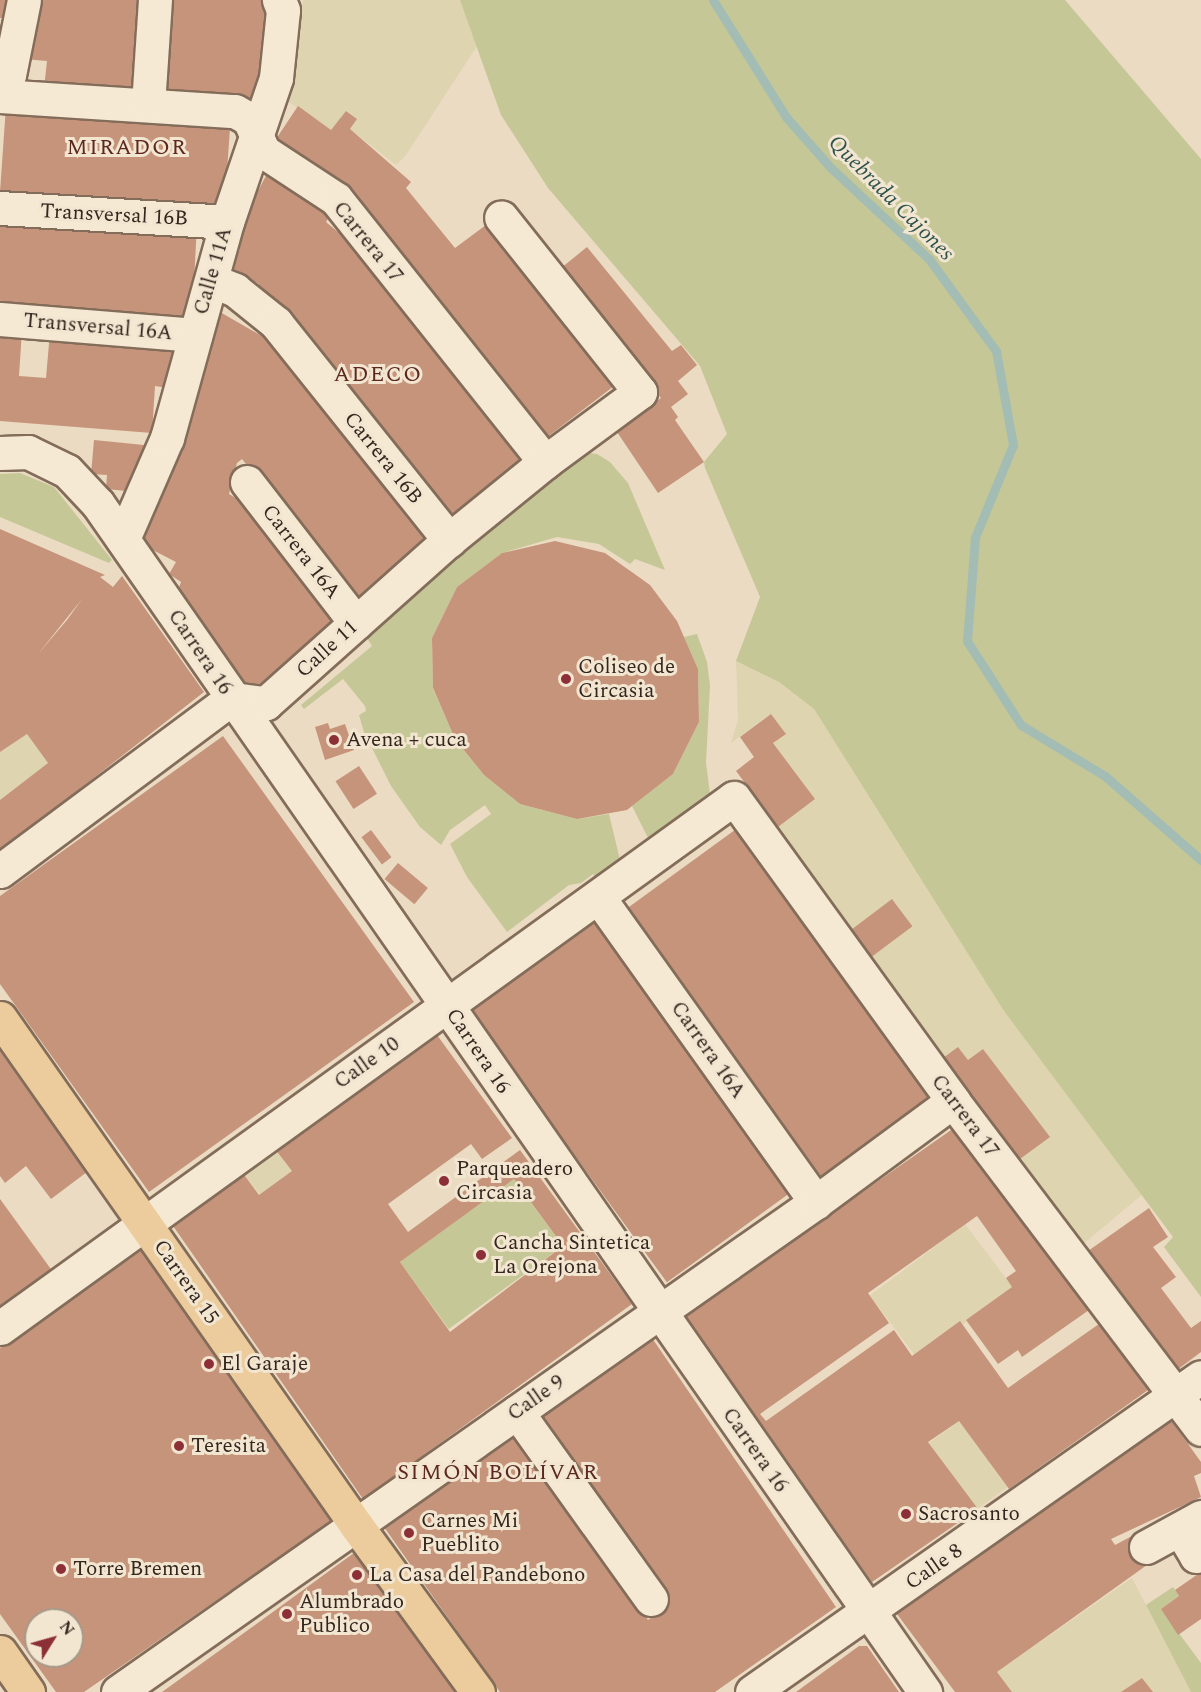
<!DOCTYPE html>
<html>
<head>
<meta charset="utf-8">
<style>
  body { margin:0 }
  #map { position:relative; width:1201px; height:1692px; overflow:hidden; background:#eadbc2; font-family:Spectral,serif }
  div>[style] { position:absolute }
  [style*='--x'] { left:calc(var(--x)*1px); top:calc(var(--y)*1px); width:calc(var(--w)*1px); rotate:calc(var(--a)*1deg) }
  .farmland>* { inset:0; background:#dfd4b0; transform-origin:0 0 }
  .green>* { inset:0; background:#c6c797; transform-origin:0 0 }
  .stream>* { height:9px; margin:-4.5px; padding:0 4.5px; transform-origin:4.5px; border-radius:4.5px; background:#a4bdb4 }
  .building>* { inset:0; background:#c6947a; transform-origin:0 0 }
  .roads { filter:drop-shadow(2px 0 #836d5a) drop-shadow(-2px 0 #836d5a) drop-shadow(0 2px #836d5a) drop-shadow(0 -2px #836d5a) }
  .minor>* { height:33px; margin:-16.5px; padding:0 16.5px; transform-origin:16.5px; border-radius:16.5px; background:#f6e9d4 }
  .major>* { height:33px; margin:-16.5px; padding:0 16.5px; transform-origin:16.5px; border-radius:16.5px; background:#eccc9c }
  .dots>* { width:16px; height:16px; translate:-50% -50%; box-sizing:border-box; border:3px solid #f2e6d1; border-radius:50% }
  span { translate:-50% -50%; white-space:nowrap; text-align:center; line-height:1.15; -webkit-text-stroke:6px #f2e6d1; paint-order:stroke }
  .street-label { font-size:21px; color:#34261e }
  .poi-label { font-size:21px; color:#34261e }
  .left { translate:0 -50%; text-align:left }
  .neighbourhood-label { font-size:22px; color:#5d2820; letter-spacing:1.5px }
  .water-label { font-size:22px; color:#2e524d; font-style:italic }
  .north { position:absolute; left:24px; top:1608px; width:60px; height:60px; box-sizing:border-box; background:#f2e6d1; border:2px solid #a69989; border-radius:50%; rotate:53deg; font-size:16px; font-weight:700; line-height:24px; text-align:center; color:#34261e }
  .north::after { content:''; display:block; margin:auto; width:21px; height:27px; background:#8d2f37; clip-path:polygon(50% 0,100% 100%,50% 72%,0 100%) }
</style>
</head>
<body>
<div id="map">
  <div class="farmland">
    <div style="clip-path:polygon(303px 0,460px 0,477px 46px,406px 155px,396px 165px,350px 129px,357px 119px,347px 111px,331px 130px,284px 99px)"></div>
    <div style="clip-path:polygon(736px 661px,779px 682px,814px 709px,1004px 1010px,1143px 1194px,1083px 1244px,1020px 1159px,1049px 1137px,983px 1049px,968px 1060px,958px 1047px,938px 1063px,864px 962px,912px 926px,893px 900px,844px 936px,770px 833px,815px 799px,773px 743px,785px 733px,771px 714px,731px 743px,738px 720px)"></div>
    <div style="clip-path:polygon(27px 734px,48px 763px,0 800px,0 752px)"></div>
    <div style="left:275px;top:1149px;width:28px;height:40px;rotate:52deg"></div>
    <div style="left:965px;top:1224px;width:79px;height:119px;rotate:53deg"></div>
    <div style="left:959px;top:1421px;width:82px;height:37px;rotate:54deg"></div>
    <div style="clip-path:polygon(1132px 1578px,1191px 1692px,1153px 1692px,1142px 1678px,1121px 1692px,1012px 1692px,997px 1672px)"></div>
  </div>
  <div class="green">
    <div style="clip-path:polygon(460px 0,1065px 0,1201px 159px,1201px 1297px,1164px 1247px,1173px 1237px,1004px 1011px,814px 709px,779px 682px,736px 661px,760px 597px,705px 468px,704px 462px,727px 434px,700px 366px,548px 188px,501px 115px)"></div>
    <div style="clip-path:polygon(582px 452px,597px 454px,610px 462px,628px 483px,665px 570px,635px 559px,630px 564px,599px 544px,557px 537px,502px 553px,457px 587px,432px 638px,433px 689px,455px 739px,484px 775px,520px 804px,577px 819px,609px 814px,620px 860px,596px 880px,593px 874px,581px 883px,569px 885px,507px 932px,467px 877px,450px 844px,491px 814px,485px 805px,450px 830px,441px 845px,420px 827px,391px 786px,364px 732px,359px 715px,366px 711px,365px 706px,343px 679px,304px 709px,301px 705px,372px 646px,367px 638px,285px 703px,364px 629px)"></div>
    <div style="clip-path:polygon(20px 473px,54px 487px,112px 560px,109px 563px,0 517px,0 474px)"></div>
    <div style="clip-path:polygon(697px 634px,707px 662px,710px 685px,706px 763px,710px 794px,649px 840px,632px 806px,673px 774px,699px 722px,698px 669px,684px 637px)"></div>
    <div style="left:514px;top:1179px;width:83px;height:141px;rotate:54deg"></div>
    <div style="clip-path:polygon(1173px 1587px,1179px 1596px,1161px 1609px,1201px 1663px,1201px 1692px,1191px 1692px,1146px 1605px)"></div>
  </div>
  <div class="stream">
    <div style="--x:713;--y:0;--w:138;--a:58"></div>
    <div style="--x:786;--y:117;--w:68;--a:48.6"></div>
    <div style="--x:831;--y:168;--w:134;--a:42.9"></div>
    <div style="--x:929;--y:259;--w:114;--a:53.9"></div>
    <div style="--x:996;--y:351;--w:96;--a:79.7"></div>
    <div style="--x:1013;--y:445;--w:100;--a:112.4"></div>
    <div style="--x:975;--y:537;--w:104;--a:94.4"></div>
    <div style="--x:967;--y:641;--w:100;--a:57.3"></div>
    <div style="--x:1021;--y:725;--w:98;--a:31.3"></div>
    <div style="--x:1105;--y:776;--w:128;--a:41.2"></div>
  </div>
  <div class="building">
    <div style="left:0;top:0;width:12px;height:18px"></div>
    <div style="clip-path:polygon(37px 0,146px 0,138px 96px,44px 88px,47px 61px,24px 59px)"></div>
    <div style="clip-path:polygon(165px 0,271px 0,257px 106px,159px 99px)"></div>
    <div style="left:6px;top:106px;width:225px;height:91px;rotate:4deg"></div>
    <div style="clip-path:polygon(298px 106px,331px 130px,346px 111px,357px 119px,350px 129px,411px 182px,406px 188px,455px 248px,494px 219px,618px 383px,542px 441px,274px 142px)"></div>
    <div style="clip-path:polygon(269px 170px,333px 211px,326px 222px,351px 243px,527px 457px,446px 524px,256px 289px,259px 284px,231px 269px,240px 249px,234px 246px,241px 223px)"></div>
    <div style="left:0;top:219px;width:197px;height:92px;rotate:3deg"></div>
    <div style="clip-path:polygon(587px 247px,672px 351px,681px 345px,697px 365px,678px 381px,688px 394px,671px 407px,678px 417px,675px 420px,704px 462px,658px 493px,615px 429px,661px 398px,555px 273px)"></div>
    <div style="clip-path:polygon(220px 312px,288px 351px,433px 535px,355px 604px,242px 459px,237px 463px,229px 494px,261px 513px,338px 621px,298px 658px,250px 691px,178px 590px,181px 582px,169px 574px,176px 562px,143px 545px,146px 540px,138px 535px,187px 437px,180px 432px,201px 382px,197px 380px,202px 346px)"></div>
    <div style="clip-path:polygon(0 328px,22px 330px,19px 376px,46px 378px,50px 332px,180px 342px,168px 388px,155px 386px,152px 433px,0 421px)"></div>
    <div style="clip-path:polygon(94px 440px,144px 445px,137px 492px,106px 489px,107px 475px,91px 474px)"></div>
    <div style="clip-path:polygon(evenodd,0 529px,105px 575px,100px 577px,113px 587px,122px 576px,204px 692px,0 851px,0 800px,48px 763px,27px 734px,0 752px,0 529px,82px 599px,67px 620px,38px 654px,82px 599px)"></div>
    <div style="clip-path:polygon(555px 541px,605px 553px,650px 585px,677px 621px,698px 669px,699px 722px,673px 774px,627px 810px,577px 819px,520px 804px,484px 775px,455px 739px,433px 688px,432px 638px,457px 587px,502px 553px)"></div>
    <div style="clip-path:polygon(771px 714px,786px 734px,773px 743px,815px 799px,778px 827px,736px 771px,754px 757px,740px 737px)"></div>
    <div style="clip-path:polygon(328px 723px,330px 729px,345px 724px,354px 750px,325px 760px,315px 727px)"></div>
    <div style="clip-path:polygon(223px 736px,414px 1002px,149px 1192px,0 984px,0 896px)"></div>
    <div style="left:359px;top:766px;width:33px;height:28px;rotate:57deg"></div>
    <div style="left:739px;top:827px;width:335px;height:139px;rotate:54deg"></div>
    <div style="left:371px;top:830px;width:34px;height:12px;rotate:53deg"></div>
    <div style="left:398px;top:863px;width:39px;height:21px;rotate:40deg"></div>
    <div style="left:892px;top:899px;width:34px;height:61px;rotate:53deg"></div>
    <div style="left:594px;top:920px;width:336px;height:154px;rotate:54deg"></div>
    <div style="clip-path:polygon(evenodd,437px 1035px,512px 1138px,482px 1159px,471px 1144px,388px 1204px,408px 1232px,520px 1150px,632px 1304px,363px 1499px,171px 1223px,242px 1172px,259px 1195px,292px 1171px,275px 1149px,437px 1035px,514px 1179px,563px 1246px,450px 1332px,400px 1262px,514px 1179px)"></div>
    <div style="clip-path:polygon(958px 1047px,968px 1060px,983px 1049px,1050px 1137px,1020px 1159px,943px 1058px)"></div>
    <div style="clip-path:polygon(0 1051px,87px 1172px,51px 1199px,26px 1166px,5px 1183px,0 1176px)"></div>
    <div style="clip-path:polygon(954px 1128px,1089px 1310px,1022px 1357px,1018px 1350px,998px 1364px,966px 1320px,1012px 1287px,1006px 1278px,1016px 1271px,977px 1216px,868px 1293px,889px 1323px,760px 1414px,766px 1421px,894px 1330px,912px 1356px,960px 1321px,1008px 1388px,1099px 1324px,1148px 1390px,1009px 1489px,959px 1421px,928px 1442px,978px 1509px,872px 1582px,685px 1317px,815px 1220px,818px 1223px)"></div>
    <div style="clip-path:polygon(0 1199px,53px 1272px,0 1310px)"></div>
    <div style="clip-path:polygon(1149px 1208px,1168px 1237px,1153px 1247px,1176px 1277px,1161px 1288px,1191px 1328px,1201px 1321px,1201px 1352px,1177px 1370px,1088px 1251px)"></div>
    <div style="clip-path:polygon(evenodd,136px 1248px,145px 1250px,334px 1519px,84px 1692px,56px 1692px,0 1614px,0 1348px,136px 1248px,36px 1620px,72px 1620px,72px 1656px,36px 1656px,36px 1620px)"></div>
    <div style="clip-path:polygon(652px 1338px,836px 1607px,715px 1692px,500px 1692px,384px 1527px,517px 1431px,648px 1620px,664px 1608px,536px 1418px)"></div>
    <div style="clip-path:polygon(1170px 1419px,1201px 1462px,1201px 1473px,1194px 1476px,1201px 1497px,1111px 1539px,1115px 1545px,1132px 1536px,1147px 1565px,997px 1672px,1012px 1692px,955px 1692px,897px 1614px)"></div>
    <div style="clip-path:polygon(358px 1550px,459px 1692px,162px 1692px,255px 1625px)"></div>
    <div style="clip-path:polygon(1201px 1572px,1201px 1619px,1178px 1635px,1161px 1609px,1179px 1596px,1175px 1590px)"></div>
    <div style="clip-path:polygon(859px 1646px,867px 1646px,899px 1692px,796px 1692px)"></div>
    <div style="clip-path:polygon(1142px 1678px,1153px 1692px,1121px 1692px)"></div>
  </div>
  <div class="roads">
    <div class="minor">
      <div style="--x:0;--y:86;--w:14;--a:-51"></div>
      <div style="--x:9;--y:75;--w:76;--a:-78.7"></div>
      <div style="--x:0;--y:96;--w:235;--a:3.7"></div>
      <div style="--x:235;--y:111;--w:16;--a:30"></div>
      <div style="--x:249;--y:119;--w:35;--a:66"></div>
      <div style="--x:263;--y:151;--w:87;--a:33.3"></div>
      <div style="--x:336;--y:199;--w:336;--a:51.5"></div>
      <div style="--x:148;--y:105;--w:105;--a:-86.2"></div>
      <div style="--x:0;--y:208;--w:227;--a:3.5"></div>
      <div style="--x:212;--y:281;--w:25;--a:21"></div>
      <div style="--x:235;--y:290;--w:53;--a:38.8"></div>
      <div style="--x:276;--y:323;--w:278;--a:51.4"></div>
      <div style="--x:0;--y:319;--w:196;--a:4.7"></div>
      <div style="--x:0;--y:453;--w:28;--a:-2"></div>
      <div style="--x:28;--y:452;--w:43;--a:26"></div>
      <div style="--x:67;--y:471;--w:45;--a:46.8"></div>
      <div style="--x:98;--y:504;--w:1448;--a:55.16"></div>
      <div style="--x:247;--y:482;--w:178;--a:52.3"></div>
      <div style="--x:123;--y:539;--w:110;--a:-66.5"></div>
      <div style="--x:167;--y:438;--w:224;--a:-74.5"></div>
      <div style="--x:227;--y:222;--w:152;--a:-71.2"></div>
      <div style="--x:276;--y:78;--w:68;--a:-84.1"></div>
      <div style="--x:283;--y:10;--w:11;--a:-112"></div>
      <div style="--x:0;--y:871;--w:288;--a:-36.7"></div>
      <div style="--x:231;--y:699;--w:35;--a:7"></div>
      <div style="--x:266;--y:703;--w:245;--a:-41.7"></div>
      <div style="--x:449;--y:540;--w:124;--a:-39.1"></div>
      <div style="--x:545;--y:462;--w:118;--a:-36.4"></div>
      <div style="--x:640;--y:392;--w:223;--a:-128.5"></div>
      <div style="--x:599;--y:898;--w:374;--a:54.5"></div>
      <div style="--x:0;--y:1328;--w:905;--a:-35.83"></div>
      <div style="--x:734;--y:798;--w:374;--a:54.1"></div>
      <div style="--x:953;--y:1101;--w:411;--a:52.9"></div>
      <div style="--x:517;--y:1412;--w:230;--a:54.4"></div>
      <div style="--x:1180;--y:1529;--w:31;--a:59"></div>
      <div style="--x:1196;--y:1556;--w:6;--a:-31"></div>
      <div style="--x:1146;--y:1547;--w:63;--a:-28.6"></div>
      <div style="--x:118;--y:1692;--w:853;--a:-35.07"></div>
      <div style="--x:816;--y:1202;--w:170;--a:-36.4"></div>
      <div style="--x:752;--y:1692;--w:548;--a:-35.05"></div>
    </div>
    <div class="major">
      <div style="--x:0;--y:1018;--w:620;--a:54.92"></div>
      <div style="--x:356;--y:1525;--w:207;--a:53.9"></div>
      <div style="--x:0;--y:1652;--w:49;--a:55"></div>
    </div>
  </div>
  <div class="dots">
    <div style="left:566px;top:679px;background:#8d2f37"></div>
    <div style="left:334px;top:740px;background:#8d2f37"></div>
    <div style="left:444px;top:1181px;background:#8d2f37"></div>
    <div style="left:481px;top:1255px;background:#8d2f37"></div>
    <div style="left:209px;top:1364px;background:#8d2f37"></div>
    <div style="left:179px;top:1446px;background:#8d2f37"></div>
    <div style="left:906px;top:1514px;background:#8d2f37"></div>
    <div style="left:409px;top:1533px;background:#8d2f37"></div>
    <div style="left:61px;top:1569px;background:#8d2f37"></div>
    <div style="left:357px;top:1575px;background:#8d2f37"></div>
    <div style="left:287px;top:1614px;background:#8d2f37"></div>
  </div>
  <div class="street-label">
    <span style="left:114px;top:215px;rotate:3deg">Transversal 16B</span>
    <span style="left:368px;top:242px;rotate:51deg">Carrera 17</span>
    <span style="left:213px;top:271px;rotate:-74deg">Calle 11A</span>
    <span style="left:98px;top:327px;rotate:5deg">Transversal 16A</span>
    <span style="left:383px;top:458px;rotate:51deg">Carrera 16B</span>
    <span style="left:301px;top:552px;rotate:52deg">Carrera 16A</span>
    <span style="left:327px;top:649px;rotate:-42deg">Calle 11</span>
    <span style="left:200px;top:652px;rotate:56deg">Carrera 16</span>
    <span style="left:708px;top:1050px;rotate:55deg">Carrera 16A</span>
    <span style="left:478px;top:1051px;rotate:56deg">Carrera 16</span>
    <span style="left:367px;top:1063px;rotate:-35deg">Calle 10</span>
    <span style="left:965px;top:1116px;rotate:53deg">Carrera 17</span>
    <span style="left:186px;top:1282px;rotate:55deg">Carrera 15</span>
    <span style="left:536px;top:1398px;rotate:-35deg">Calle 9</span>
    <span style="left:755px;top:1450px;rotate:55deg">Carrera 16</span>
    <span style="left:934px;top:1567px;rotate:-35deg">Calle 8</span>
  </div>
  <div class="poi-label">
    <span class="left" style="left:578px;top:679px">Coliseo de<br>Circasia</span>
    <span class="left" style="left:346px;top:740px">Avena + cuca</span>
    <span class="left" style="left:456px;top:1181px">Parqueadero<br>Circasia</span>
    <span class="left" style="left:493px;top:1255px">Cancha Sintetica<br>La Orejona</span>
    <span class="left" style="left:221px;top:1364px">El Garaje</span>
    <span class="left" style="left:191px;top:1446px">Teresita</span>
    <span class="left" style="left:918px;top:1514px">Sacrosanto</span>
    <span class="left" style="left:421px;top:1533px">Carnes Mi<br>Pueblito</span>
    <span class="left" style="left:73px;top:1569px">Torre Bremen</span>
    <span class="left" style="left:369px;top:1575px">La Casa del Pandebono</span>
    <span class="left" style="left:299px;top:1614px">Alumbrado<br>Publico</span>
  </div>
  <div class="neighbourhood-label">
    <span style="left:127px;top:148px">MIRADOR</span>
    <span style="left:378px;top:375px">ADECO</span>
    <span style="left:498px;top:1473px">SIMÓN BOLÍVAR</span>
  </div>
  <div class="water-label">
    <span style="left:891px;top:198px;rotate:45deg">Quebrada Cajones</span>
  </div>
  <div class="north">N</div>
</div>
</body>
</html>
